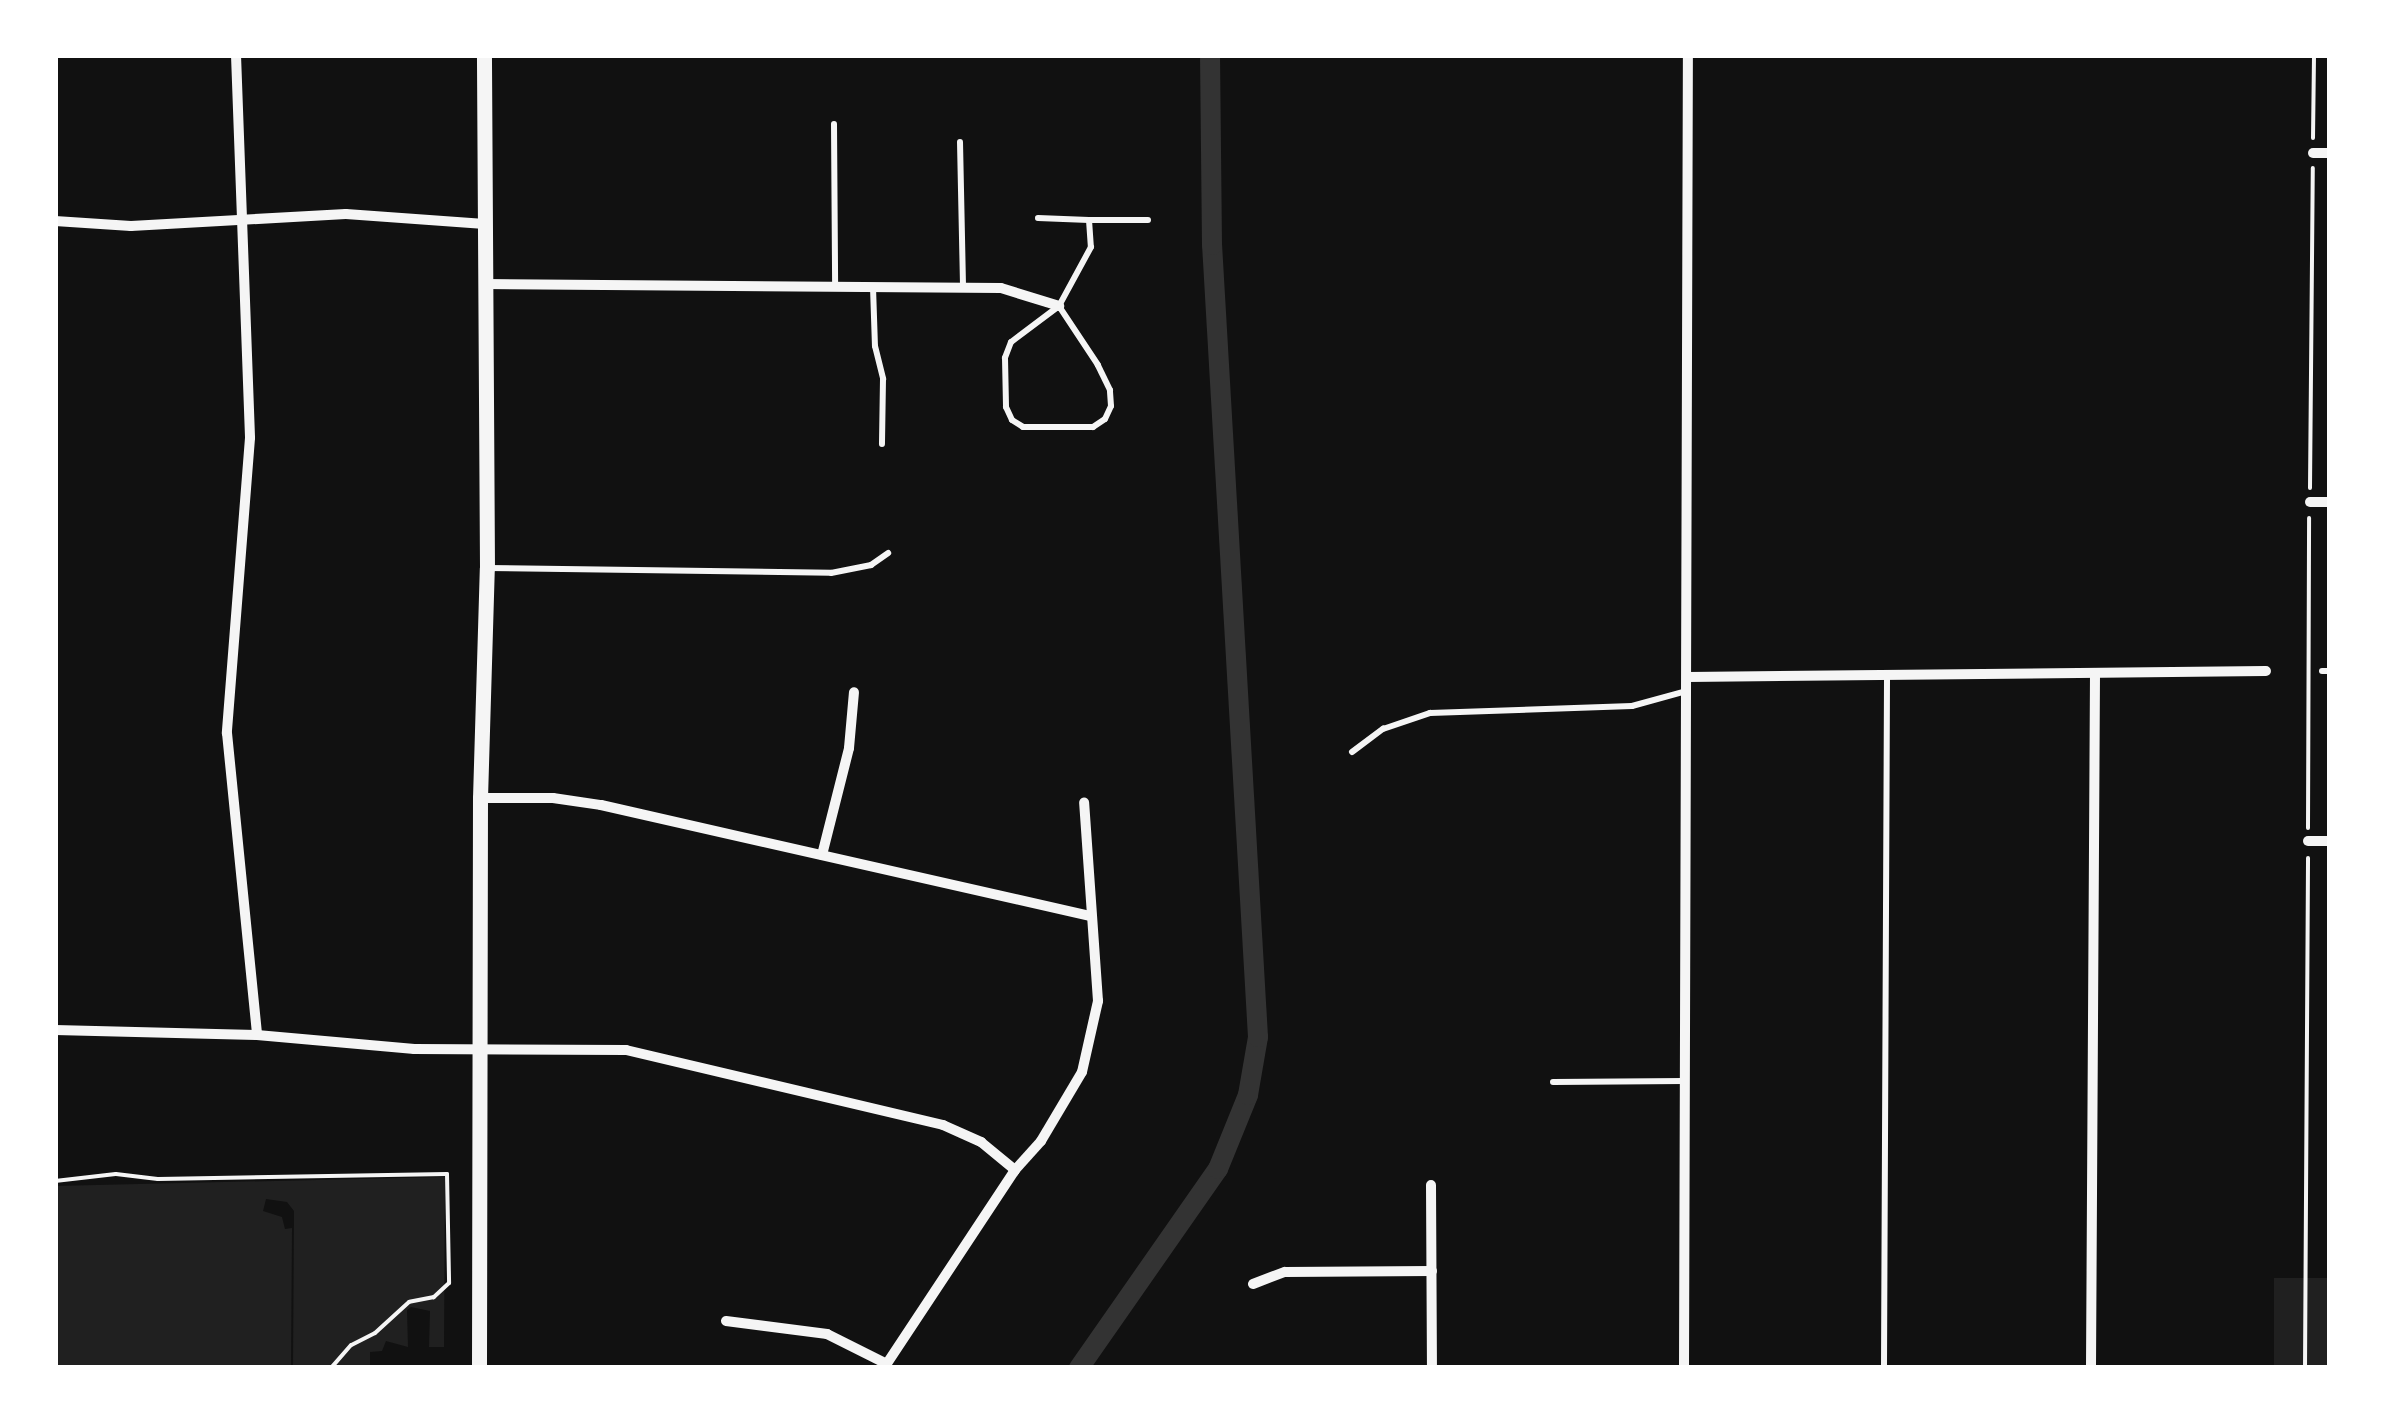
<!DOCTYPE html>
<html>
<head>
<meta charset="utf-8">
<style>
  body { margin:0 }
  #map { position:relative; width:2385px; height:1423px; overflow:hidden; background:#111; font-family:Commissioner,sans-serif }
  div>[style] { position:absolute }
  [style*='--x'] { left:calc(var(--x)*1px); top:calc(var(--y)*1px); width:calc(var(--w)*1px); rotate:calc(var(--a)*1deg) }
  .green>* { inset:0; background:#202020; transform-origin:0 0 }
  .canal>* { height:20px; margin:-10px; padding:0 10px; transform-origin:10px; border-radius:10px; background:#333 }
  .path>* { height:4px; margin:-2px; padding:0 2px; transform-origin:2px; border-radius:2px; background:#f5f5f5 }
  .service>* { height:6px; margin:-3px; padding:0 3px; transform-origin:3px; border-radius:3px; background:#f5f5f5 }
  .minor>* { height:10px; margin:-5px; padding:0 5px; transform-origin:5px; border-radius:5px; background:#f5f5f5 }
  .tertiary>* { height:15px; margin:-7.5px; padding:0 7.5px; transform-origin:7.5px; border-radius:7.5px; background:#f5f5f5 }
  span { translate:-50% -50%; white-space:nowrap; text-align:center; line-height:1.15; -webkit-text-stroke:10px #fff; paint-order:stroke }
  .frame { position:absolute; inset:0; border:58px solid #fff; pointer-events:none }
</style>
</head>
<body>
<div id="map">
  <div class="green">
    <div style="clip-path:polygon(445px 1177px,444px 1347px,429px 1347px,430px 1311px,411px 1307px,407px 1310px,408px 1347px,386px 1341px,382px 1351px,370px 1352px,370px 1368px,293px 1368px,294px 1211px,287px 1202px,266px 1199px,263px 1211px,282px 1217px,285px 1229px,292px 1228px,291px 1368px,55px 1368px,55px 1186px)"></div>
    <div style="left:2274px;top:1278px;width:56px;height:90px"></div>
  </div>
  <div class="canal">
    <div style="--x:1079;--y:1368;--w:243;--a:-55.1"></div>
    <div style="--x:1218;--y:1169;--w:80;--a:-67.9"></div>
    <div style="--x:1248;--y:1095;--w:59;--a:-80.2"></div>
    <div style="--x:1258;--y:1037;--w:793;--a:-93.32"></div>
    <div style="--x:1212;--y:245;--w:190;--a:-90.6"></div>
  </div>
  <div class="path">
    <div style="--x:2313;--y:138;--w:83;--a:-89.3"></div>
    <div style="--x:2310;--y:488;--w:320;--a:-89.5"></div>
    <div style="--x:2308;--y:828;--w:310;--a:-89.8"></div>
    <div style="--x:55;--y:1181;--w:61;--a:-6.5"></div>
    <div style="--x:116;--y:1174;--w:42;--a:6.8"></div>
    <div style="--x:158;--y:1179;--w:289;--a:-1"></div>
    <div style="--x:447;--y:1174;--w:109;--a:88.9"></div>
    <div style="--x:449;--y:1283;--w:21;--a:137"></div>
    <div style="--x:434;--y:1297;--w:25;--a:169"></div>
    <div style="--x:409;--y:1302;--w:46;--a:137.6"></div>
    <div style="--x:375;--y:1333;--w:27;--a:153"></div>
    <div style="--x:351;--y:1345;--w:30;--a:131"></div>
    <div style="--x:2305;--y:1368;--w:510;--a:-89.66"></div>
  </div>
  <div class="service">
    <div style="--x:834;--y:124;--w:162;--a:89.6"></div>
    <div style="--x:960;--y:142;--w:144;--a:88.8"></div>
    <div style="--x:1038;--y:218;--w:51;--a:2.2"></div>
    <div style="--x:1089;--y:220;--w:27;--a:86"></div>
    <div style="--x:1091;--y:247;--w:67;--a:118.5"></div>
    <div style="--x:1059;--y:306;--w:60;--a:143.1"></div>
    <div style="--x:1011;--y:342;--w:17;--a:111"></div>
    <div style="--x:1005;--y:358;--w:49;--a:88.8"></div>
    <div style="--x:1006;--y:407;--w:14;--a:65"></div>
    <div style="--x:1012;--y:420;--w:13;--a:32"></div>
    <div style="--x:1023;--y:427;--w:70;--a:0"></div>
    <div style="--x:1093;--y:427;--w:14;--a:-34"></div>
    <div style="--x:1105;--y:419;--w:14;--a:-65"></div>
    <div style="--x:1111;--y:406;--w:16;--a:-94"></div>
    <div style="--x:1110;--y:390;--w:28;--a:-116"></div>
    <div style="--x:1098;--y:365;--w:71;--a:-123.5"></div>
    <div style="--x:1089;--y:220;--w:59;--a:0"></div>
    <div style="--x:873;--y:287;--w:59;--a:88.1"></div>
    <div style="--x:875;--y:346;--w:34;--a:76"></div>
    <div style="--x:883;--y:379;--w:65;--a:90.9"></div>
    <div style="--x:488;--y:568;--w:343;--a:0.8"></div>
    <div style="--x:831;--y:573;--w:41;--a:-11.3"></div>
    <div style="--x:871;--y:565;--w:21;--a:-35"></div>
    <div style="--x:2322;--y:671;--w:8;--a:0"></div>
    <div style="--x:1352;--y:752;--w:39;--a:-37"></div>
    <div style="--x:1383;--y:729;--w:50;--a:-18.8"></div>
    <div style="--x:1430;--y:713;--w:202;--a:-2"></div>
    <div style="--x:1632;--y:706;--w:57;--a:-15.3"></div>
    <div style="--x:1553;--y:1082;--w:131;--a:-0.4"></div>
    <div style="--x:1884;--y:1368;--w:692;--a:-89.75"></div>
  </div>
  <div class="minor">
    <div style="--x:236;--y:55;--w:383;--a:87.9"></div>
    <div style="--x:250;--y:438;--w:296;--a:94.5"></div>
    <div style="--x:227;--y:733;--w:303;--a:84.3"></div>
    <div style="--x:2313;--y:153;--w:17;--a:0"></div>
    <div style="--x:55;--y:221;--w:76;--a:3.8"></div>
    <div style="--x:131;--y:226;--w:215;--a:-3.2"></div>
    <div style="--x:346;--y:214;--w:139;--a:4.1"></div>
    <div style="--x:485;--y:284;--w:516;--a:0.44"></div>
    <div style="--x:1001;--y:288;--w:61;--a:17.2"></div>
    <div style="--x:2310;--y:502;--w:20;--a:0"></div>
    <div style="--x:1688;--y:677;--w:578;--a:-0.59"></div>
    <div style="--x:480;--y:798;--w:73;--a:0"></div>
    <div style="--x:553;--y:798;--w:49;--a:8.3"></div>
    <div style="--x:601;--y:805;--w:501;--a:12.79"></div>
    <div style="--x:2308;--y:841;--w:22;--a:0"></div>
    <div style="--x:822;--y:855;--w:110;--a:-75.8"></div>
    <div style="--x:849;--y:748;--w:56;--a:-84.9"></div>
    <div style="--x:55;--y:1030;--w:202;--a:1.4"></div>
    <div style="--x:257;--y:1035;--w:158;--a:5.1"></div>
    <div style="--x:414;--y:1049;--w:212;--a:0.3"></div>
    <div style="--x:626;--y:1050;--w:326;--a:13.3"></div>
    <div style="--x:943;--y:1125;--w:42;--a:24.1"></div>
    <div style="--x:981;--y:1142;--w:44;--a:39.5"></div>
    <div style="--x:1431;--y:1185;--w:183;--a:89.7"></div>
    <div style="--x:1253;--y:1284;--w:34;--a:-21"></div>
    <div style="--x:1285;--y:1272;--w:147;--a:-0.4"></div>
    <div style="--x:726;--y:1321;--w:102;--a:7.3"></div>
    <div style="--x:827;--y:1334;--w:67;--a:26.6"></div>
    <div style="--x:884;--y:1368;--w:237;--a:-56.5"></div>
    <div style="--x:1015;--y:1170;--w:39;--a:-48"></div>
    <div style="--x:1041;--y:1141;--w:80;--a:-59.3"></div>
    <div style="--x:1082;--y:1072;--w:73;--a:-77.3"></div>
    <div style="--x:1098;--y:1001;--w:199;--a:-94"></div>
    <div style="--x:1684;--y:1368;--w:1313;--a:-89.83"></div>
    <div style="--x:2091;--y:1368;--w:694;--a:-89.67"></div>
  </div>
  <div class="tertiary">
    <div style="--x:479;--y:1368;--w:570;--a:-89.9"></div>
    <div style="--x:480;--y:798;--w:230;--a:-88.3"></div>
    <div style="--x:487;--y:568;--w:513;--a:-90.34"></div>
  </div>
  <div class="frame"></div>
</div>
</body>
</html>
